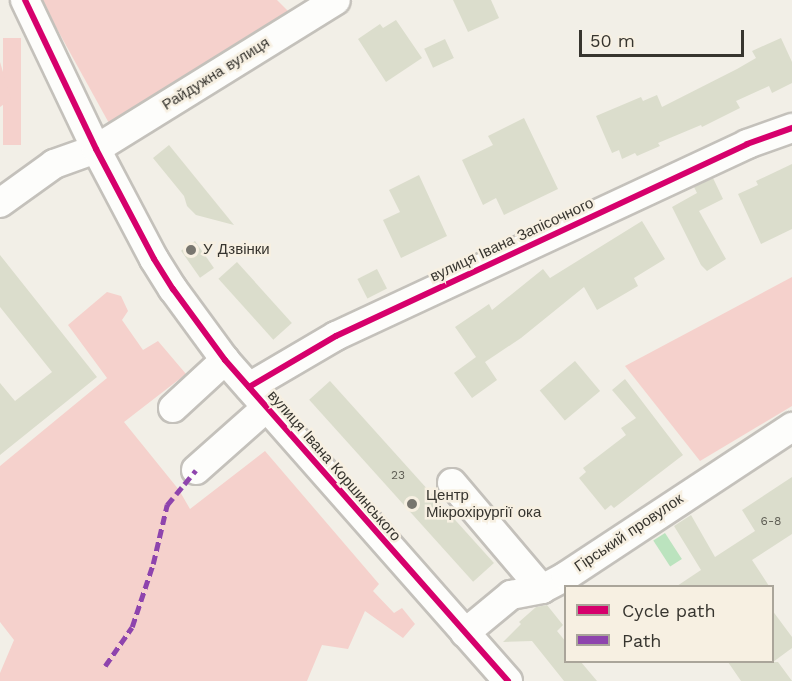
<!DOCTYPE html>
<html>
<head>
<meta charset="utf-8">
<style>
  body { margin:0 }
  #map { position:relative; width:792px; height:681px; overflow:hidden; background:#f2efe7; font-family:"Work Sans",sans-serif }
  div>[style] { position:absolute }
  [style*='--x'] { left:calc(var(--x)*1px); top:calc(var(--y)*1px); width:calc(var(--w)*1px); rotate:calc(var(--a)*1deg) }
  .green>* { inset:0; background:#f5d1cc; transform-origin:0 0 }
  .water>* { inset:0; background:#bbe3be; transform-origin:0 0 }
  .building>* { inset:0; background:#dbddcc; transform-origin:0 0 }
  .roads { filter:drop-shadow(2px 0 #c4c1bb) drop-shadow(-2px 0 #c4c1bb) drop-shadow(0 2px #c4c1bb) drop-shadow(0 -2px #c4c1bb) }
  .minor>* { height:28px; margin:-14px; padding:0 14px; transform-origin:14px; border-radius:14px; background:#fdfdfb }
  .quiet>* { height:4.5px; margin-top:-2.25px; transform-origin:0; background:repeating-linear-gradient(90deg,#8e44ad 0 9px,transparent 0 13.5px) }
  .cycleway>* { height:6px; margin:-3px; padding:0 3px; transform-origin:3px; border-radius:3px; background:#d6006c }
  .dots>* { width:16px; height:16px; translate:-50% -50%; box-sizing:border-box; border:3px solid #f7f0e2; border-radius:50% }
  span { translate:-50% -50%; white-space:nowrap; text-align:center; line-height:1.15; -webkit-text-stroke:5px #f7f0e2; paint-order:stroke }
  .number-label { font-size:12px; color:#605f56 }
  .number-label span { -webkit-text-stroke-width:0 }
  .street-label { font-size:15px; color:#37352f }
  .poi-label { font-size:15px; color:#37352f }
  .left { translate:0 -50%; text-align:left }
  .legend { position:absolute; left:564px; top:585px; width:210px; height:78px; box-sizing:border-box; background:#f7f0e2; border:2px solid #aaa59a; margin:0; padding:8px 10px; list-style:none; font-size:18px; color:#37352f }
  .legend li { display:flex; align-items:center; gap:12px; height:30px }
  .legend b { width:30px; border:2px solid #aaa59a }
  .scale { position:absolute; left:579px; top:30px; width:165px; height:27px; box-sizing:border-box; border:3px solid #37352f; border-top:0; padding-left:8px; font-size:18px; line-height:21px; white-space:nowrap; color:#37352f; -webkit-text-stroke:4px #f7f0e2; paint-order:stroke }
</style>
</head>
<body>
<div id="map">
  <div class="green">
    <div style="clip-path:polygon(41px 0,277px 0,292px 15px,110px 125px)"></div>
    <div style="left:3px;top:38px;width:18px;height:107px"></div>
    <div style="clip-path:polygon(0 62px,11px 99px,0 107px)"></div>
    <div style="clip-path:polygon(792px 277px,792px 406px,700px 461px,625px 366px)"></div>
    <div style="clip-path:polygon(107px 292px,121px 296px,128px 311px,122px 320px,143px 350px,158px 341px,186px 374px,124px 422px,179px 490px,190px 509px,265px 451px,379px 584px,373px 591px,394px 613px,402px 608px,415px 624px,403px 638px,365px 611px,348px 649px,322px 645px,307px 681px,0 681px,0 673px,14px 640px,0 622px,0 466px,107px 378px,68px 325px)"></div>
  </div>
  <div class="water">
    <div style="left:665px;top:533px;width:31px;height:14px;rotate:57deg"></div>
  </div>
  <div class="building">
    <div style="clip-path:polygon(453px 0,491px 0,499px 18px,468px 32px)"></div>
    <div style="clip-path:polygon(396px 20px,422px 58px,386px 82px,358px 39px,380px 24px,383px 28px)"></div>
    <div style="clip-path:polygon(781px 38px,792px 62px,792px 83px,772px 93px,769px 86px,736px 101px,740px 108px,702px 127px,701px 125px,658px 143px,660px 146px,637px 156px,635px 153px,622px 159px,619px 150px,612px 153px,596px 116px,641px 97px,643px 101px,657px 95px,662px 107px,737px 69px,756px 58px,752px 51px)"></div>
    <div style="left:445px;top:39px;width:21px;height:23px;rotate:65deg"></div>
    <div style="clip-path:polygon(524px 118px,558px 189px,504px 215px,496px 198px,483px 205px,462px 160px,493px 145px,488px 136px)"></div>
    <div style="clip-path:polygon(169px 145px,234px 225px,196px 215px,187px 206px,184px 196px,153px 158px)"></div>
    <div style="clip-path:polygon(792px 164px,792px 229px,761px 244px,738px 194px,758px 185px,756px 181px)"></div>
    <div style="clip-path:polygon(419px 175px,447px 236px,401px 258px,383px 220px,400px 212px,389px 190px)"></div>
    <div style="clip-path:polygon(713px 178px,723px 199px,699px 211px,726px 259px,707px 271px,701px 265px,672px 207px,697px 193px,694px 187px)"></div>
    <div style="clip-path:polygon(642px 221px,665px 259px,634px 278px,638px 286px,597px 310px,584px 287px,521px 338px,485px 362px,497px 380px,472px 398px,454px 373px,476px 357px,455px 327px,489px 304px,492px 310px,543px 269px,550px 278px)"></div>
    <div style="left:195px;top:241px;width:33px;height:17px;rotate:55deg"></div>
    <div style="clip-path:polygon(0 255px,97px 377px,0 455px,0 383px,15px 401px,52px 372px,0 307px)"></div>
    <div style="left:237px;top:262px;width:82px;height:25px;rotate:48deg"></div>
    <div style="left:377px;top:269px;width:22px;height:22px;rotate:63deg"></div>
    <div style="left:575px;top:361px;width:39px;height:46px;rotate:50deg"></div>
    <div style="clip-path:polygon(625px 379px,683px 455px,614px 508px,611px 505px,605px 510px,579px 478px,586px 472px,583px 468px,626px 435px,621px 428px,636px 418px,612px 390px)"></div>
    <div style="left:330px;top:381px;width:245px;height:28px;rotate:48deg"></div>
    <div style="clip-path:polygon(792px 477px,792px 534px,752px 560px,769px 586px,677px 586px,701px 570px,674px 526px,691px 515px,715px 557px,755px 531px,742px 510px)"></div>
    <div style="clip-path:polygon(547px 605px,563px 625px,557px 631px,566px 642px,566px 662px,581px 662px,597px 681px,564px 681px,532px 641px,503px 642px,521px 624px,519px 622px,536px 607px)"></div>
    <div style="clip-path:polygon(772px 610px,792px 637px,792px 648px,773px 662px,778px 662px,792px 681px,741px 681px,728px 662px,772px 662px)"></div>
  </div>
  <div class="roads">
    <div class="minor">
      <div style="--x:25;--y:0;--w:165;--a:64.5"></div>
      <div style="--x:96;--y:149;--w:124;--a:62.2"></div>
      <div style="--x:154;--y:259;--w:36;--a:58"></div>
      <div style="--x:173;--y:289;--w:88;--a:53.8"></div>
      <div style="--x:225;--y:360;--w:428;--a:48.6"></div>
      <div style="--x:0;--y:203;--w:67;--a:-35.8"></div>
      <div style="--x:54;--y:164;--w:45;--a:-19.7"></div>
      <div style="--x:96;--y:149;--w:282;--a:-31.8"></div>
      <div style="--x:249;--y:387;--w:101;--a:-30.4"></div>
      <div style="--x:336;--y:336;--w:454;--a:-25"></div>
      <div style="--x:747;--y:144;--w:48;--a:-19.6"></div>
      <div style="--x:173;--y:408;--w:71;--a:-42.7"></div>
      <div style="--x:196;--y:470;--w:95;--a:-41.6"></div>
      <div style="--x:452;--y:483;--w:139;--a:49.7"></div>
      <div style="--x:465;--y:633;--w:60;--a:-39.6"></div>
      <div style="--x:511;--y:595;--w:32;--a:-11"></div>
      <div style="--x:542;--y:589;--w:27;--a:-28"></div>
      <div style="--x:566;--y:576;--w:271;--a:-33.4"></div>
    </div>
  </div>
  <div class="quiet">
    <div style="--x:105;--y:666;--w:47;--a:-55.3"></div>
    <div style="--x:132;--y:627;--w:66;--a:-71.6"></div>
    <div style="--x:153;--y:564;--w:61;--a:-76.7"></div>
    <div style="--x:167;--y:505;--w:45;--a:-50.4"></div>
  </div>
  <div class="cycleway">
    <div style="--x:25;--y:0;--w:165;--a:64.5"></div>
    <div style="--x:96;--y:149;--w:124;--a:62.2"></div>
    <div style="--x:154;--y:259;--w:36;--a:58"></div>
    <div style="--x:173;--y:289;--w:88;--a:53.8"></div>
    <div style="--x:225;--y:360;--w:428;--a:48.6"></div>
    <div style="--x:249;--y:387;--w:101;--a:-30.4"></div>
    <div style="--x:336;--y:336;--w:454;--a:-25"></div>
    <div style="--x:747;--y:144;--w:48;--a:-19.6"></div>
  </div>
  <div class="dots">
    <div style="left:191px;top:250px;background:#78766f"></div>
    <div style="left:412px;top:504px;background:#78766f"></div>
  </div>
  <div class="number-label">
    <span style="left:398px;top:476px">23</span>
    <span style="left:771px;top:522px">6-8</span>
  </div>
  <div class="street-label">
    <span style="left:216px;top:74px;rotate:-32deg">Райдужна вулиця</span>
    <span style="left:512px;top:240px;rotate:-25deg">вулиця Івана Запісочного</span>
    <span style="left:334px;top:466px;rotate:49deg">вулиця Івана Коршинського</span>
    <span style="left:629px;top:533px;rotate:-34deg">Гірський провулок</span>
  </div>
  <div class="poi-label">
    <span class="left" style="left:203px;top:250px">У Дзвінки</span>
    <span class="left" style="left:426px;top:504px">Центр<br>Мікрохірургії ока</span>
  </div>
  <ul class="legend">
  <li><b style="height:8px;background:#d6006c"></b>Cycle path</li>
  <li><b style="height:8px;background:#8e44ad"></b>Path</li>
  </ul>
  <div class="scale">50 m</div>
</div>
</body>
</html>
